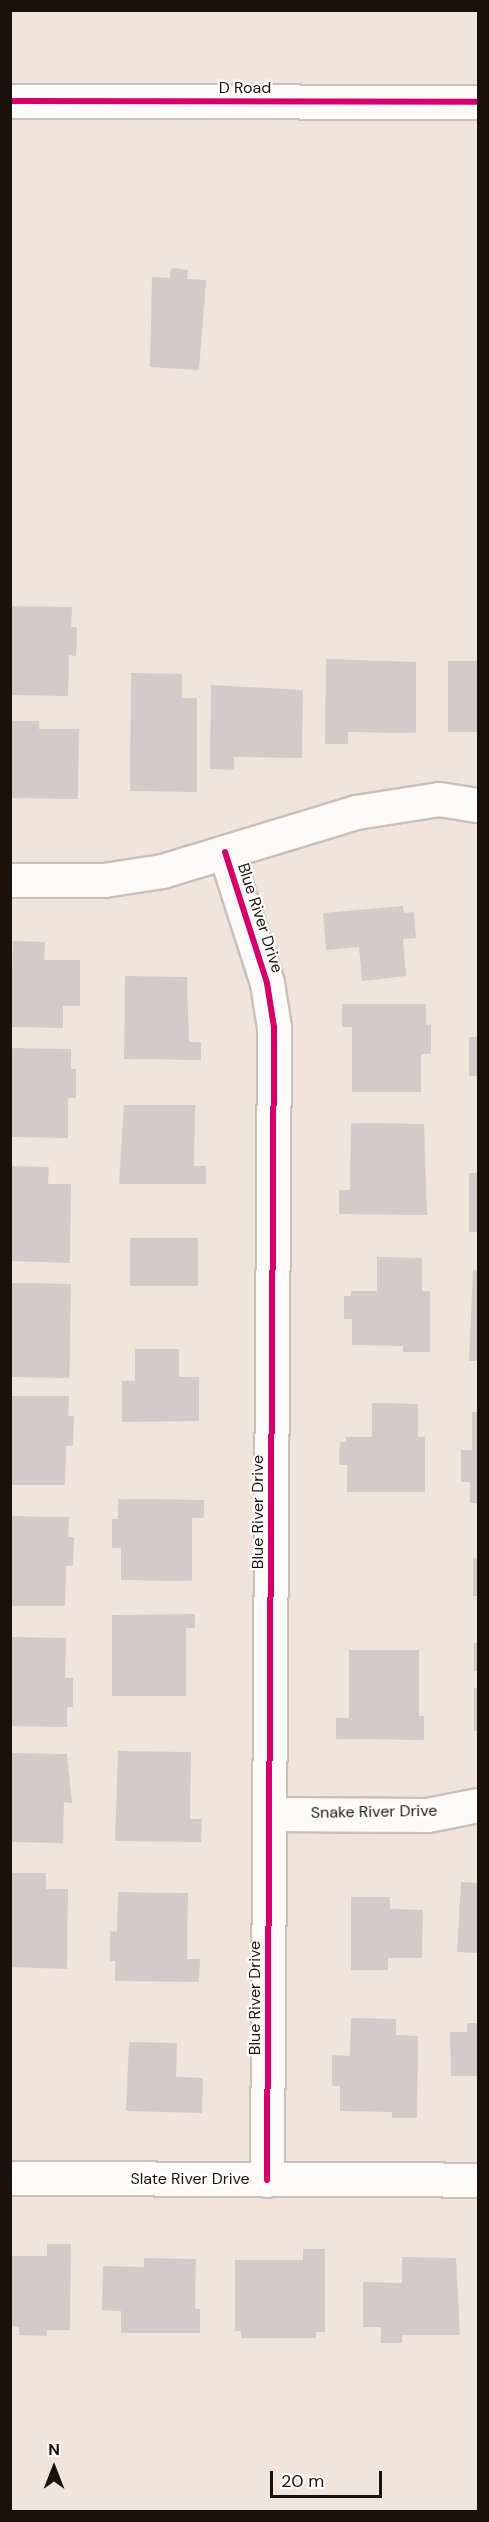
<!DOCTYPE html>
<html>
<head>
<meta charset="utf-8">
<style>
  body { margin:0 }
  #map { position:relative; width:489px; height:2522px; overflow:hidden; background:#f1e4db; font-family:"DM Sans",sans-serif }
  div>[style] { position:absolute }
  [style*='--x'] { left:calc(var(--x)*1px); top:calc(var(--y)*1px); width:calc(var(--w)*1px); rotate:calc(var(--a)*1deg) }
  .building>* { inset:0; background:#d4cac9; transform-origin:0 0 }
  .roads { filter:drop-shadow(2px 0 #c9c0b8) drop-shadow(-2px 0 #c9c0b8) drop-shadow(0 2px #c9c0b8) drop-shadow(0 -2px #c9c0b8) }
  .street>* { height:33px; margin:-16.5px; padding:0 16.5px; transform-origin:16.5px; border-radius:16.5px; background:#fdfbfa }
  .secondary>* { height:33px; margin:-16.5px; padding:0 16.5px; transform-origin:16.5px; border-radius:16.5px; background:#fdfbfa }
  .cycleway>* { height:6px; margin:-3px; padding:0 3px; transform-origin:3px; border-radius:3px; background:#d6006c }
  span { translate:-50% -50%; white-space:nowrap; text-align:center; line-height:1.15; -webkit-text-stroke:4.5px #fff; paint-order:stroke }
  .street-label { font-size:16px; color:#1a110b }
  .frame { position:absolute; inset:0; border:12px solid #1a110b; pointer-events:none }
  .north { position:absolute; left:24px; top:2438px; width:60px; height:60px; -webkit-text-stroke:4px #fff; paint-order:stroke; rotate:0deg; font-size:16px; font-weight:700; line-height:24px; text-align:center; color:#1a110b }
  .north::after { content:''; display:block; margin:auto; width:21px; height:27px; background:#1a110b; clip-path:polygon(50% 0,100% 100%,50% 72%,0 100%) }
  .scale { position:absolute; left:270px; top:2471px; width:112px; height:27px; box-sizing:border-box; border:3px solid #1a110b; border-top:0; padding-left:8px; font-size:18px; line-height:21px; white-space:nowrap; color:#1a110b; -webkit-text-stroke:4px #fff; paint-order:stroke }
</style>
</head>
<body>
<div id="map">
  <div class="building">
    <div style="clip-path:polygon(171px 268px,188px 270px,187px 279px,206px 280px,199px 370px,150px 367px,152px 277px,170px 278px)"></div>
    <div style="clip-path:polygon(10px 606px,72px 607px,71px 627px,77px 627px,76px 656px,69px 655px,68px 696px,10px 695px)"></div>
    <div style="clip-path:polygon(326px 659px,416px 662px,416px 733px,348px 732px,348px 744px,325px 744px)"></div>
    <div style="left:448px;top:661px;width:30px;height:71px"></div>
    <div style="clip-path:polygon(131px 673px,182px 674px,182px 698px,197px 698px,197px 792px,130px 791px)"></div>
    <div style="clip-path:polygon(211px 685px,303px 690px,302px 758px,234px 757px,234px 770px,210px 769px)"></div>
    <div style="clip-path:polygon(10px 721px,39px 721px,39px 729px,79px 729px,78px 799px,10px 798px)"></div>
    <div style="clip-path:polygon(403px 906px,404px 913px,414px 912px,416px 938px,403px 939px,406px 976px,362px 981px,359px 947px,326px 950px,323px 913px)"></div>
    <div style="clip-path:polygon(13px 941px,45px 942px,44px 960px,80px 960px,80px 1006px,63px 1006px,63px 1028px,10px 1027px)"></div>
    <div style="clip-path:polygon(125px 976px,187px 977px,189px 1042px,201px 1042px,201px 1060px,124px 1059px)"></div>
    <div style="clip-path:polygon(342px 1004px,426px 1004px,426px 1025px,431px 1024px,431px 1054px,421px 1054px,421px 1092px,352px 1092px,352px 1027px,342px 1027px)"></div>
    <div style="left:469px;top:1037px;width:9px;height:39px"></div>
    <div style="clip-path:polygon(10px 1048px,71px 1049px,71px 1069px,76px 1069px,76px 1098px,68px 1098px,68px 1138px,10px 1137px)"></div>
    <div style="clip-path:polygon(124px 1105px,195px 1105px,194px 1166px,206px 1166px,206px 1184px,119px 1184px)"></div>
    <div style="clip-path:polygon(351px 1123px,424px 1124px,427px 1215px,339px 1214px,339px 1190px,350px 1190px)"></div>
    <div style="clip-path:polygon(10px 1166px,49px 1167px,48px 1184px,71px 1184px,70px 1263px,10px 1261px)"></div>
    <div style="left:469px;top:1173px;width:9px;height:59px"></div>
    <div style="left:130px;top:1238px;width:68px;height:48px"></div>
    <div style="clip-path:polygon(377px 1257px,422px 1258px,422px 1291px,430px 1291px,430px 1352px,403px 1352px,403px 1346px,352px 1345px,352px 1319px,344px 1319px,344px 1296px,351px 1296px,351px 1291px,377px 1291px)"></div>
    <div style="clip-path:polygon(473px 1270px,478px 1270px,478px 1361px,469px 1361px)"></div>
    <div style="left:10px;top:1283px;width:61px;height:94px;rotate:1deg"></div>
    <div style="clip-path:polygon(135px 1349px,179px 1349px,179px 1377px,199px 1377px,199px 1421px,122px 1422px,122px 1381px,135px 1381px)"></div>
    <div style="clip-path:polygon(10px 1396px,69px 1396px,68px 1416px,74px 1416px,73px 1446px,66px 1446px,65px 1485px,10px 1485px)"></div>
    <div style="clip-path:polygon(372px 1403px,418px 1404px,418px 1437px,425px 1437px,425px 1492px,347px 1492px,347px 1465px,339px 1465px,340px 1442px,346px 1442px,346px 1437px,372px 1437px)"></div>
    <div style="clip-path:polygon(472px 1412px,478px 1412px,478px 1503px,470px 1503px,470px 1482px,461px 1482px,461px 1450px,472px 1450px)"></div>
    <div style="clip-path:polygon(118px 1499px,204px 1500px,204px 1518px,192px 1518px,192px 1581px,121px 1580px,121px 1548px,112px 1548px,112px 1519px,118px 1519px)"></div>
    <div style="clip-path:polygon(10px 1516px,69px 1517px,68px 1537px,74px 1537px,73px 1566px,66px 1566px,65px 1606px,10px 1606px)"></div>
    <div style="left:473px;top:1558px;width:5px;height:38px"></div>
    <div style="clip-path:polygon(195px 1614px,195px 1628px,186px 1628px,186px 1696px,112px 1696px,112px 1615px)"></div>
    <div style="clip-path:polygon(10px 1637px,66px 1638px,65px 1678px,73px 1678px,73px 1707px,67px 1707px,67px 1727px,10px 1726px)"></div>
    <div style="left:474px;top:1643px;width:4px;height:28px"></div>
    <div style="clip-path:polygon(349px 1650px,419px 1650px,419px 1716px,424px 1716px,424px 1740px,336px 1739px,336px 1718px,349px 1718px)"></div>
    <div style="left:474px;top:1688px;width:4px;height:43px"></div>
    <div style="clip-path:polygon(118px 1751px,191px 1752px,190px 1819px,202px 1819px,201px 1842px,115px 1841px)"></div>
    <div style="clip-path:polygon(10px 1753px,67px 1754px,72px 1803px,64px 1802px,63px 1843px,10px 1842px)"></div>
    <div style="clip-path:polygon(10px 1873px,46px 1873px,46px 1889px,68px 1889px,67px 1969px,10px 1967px)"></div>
    <div style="clip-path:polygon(461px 1882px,478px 1883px,478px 1953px,457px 1952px)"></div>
    <div style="clip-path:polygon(118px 1892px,188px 1893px,187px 1959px,200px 1959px,199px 1982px,115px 1981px,115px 1961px,110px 1961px,110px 1931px,117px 1932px)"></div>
    <div style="clip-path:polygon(351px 1897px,390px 1897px,390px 1909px,423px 1910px,422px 1958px,388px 1958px,388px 1970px,351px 1970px)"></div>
    <div style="clip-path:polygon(351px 2018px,396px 2019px,396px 2035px,418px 2036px,417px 2118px,392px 2118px,392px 2112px,340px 2111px,340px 2086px,332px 2086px,332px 2055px,350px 2056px)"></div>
    <div style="clip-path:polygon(467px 2023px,478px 2023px,478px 2076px,451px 2076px,450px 2032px,467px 2032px)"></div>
    <div style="clip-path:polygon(129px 2042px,177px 2043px,176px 2077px,203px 2078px,202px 2113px,126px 2111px)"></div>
    <div style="clip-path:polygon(47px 2244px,71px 2244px,70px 2330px,47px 2330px,47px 2336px,19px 2335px,19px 2327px,10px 2326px,10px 2256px,47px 2256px)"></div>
    <div style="clip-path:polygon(303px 2249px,325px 2249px,325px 2332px,316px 2332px,316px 2338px,241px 2338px,241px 2331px,235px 2331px,235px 2260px,303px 2260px)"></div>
    <div style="clip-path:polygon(402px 2257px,456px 2258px,460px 2335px,402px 2335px,402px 2343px,381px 2343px,381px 2327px,363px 2327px,363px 2282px,402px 2283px)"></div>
    <div style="clip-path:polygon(144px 2258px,196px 2259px,195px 2309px,200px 2309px,200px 2333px,121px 2333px,121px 2311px,102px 2310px,103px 2266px,144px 2267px)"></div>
  </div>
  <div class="roads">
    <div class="street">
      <div style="--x:225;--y:852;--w:138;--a:72.2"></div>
      <div style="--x:267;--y:983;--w:45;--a:81"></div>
      <div style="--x:274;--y:1027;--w:1153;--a:90.35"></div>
      <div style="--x:10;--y:880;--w:94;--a:0"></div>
      <div style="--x:104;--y:880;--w:59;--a:-8.8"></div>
      <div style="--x:162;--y:871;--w:203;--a:-16.9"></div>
      <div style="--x:356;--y:812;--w:84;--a:-8.9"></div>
      <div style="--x:439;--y:799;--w:39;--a:9"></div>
      <div style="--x:270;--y:1814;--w:157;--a:0.4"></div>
      <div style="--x:427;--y:1815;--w:52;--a:-11.1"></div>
      <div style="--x:10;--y:2178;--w:468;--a:0.2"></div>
    </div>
    <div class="secondary">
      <div style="--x:10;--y:101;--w:468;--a:0.1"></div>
    </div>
  </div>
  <div class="cycleway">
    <div style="--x:10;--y:101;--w:468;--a:0.1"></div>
    <div style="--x:225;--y:852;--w:138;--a:72.2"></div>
    <div style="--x:267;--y:983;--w:45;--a:81"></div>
    <div style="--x:274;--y:1027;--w:1153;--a:90.35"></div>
  </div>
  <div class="street-label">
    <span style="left:245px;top:88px">D Road</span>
    <span style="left:260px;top:918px;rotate:72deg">Blue River Drive</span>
    <span style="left:258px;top:1512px;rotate:-90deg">Blue River Drive</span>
    <span style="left:374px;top:1812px;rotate:-1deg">Snake River Drive</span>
    <span style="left:255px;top:1998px;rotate:-90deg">Blue River Drive</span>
    <span style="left:190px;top:2179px">Slate River Drive</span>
  </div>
  <div class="frame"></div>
  <div class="north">N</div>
  <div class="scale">20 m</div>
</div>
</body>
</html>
